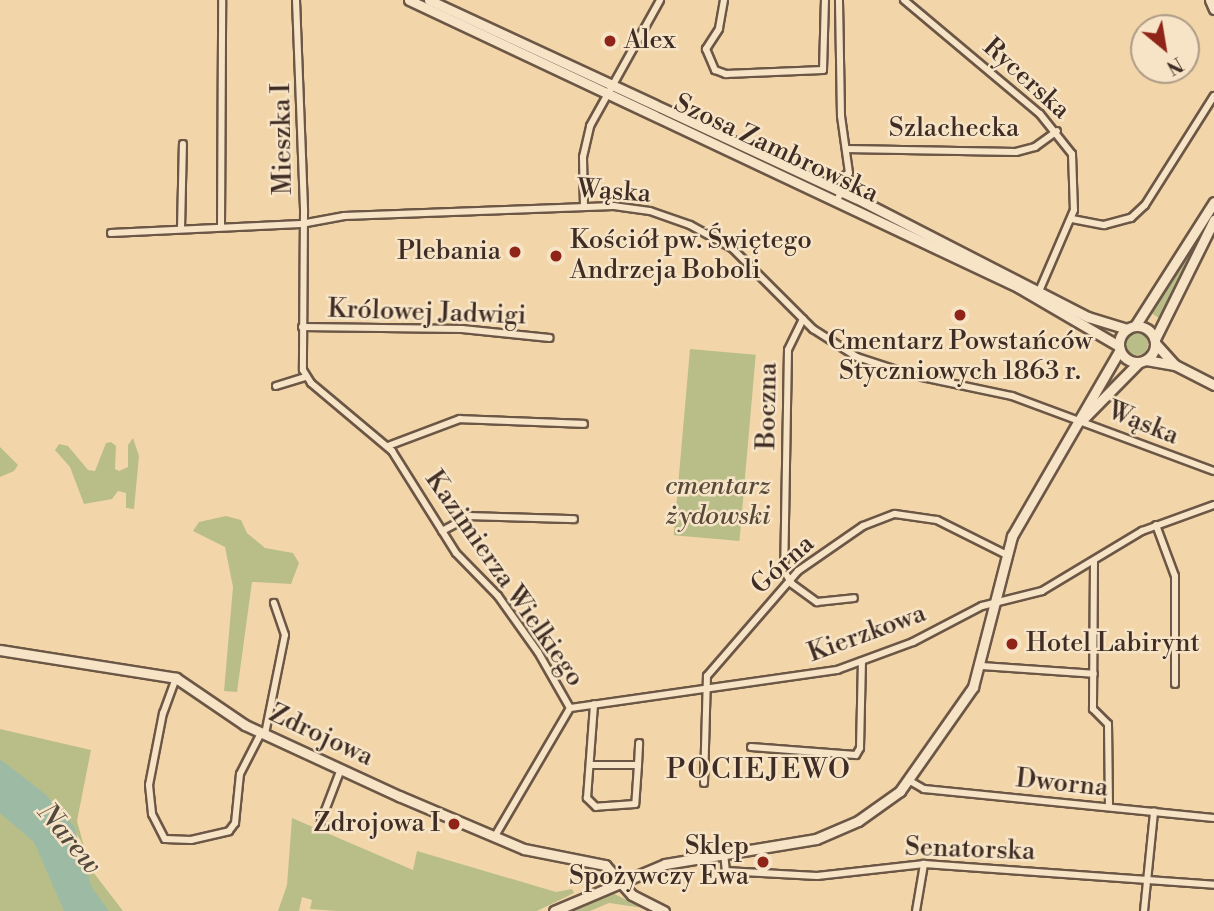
<!DOCTYPE html>
<html>
<head>
<meta charset="utf-8">
<style>
  body { margin:0 }
  #map { position:relative; width:1214px; height:911px; overflow:hidden; background:#f2d6a9; font-family:"Libre Bodoni",serif }
  div>[style] { position:absolute }
  [style*='--x'] { left:calc(var(--x)*1px); top:calc(var(--y)*1px); width:calc(var(--w)*1px); rotate:calc(var(--a)*1deg) }
  .green>* { inset:0; background:#b9be89; transform-origin:0 0 }
  .round { border-radius:50% }
  .water>* { inset:0; background:#9cbaa4 }
  .roads { filter:drop-shadow(2px 0 #6c5746) drop-shadow(-2px 0 #6c5746) drop-shadow(0 2px #6c5746) drop-shadow(0 -2px #6c5746) }
  .street>* { height:6px; margin:-3px; padding:0 3px; transform-origin:3px; border-radius:3px; background:#f7e4c7 }
  .secondary>* { height:9px; margin:-4.5px; padding:0 4.5px; transform-origin:4.5px; border-radius:4.5px; background:#f7e4c7 }
  .secondary>.ring { margin:-4.5px; padding:0; box-sizing:content-box; background:none; border:9px solid #f7e4c7; border-radius:50% }
  .dots>* { width:19px; height:19px; translate:-50% -50%; box-sizing:border-box; border:4px solid #f7e4c7; border-radius:50% }
  span { translate:-50% -50%; white-space:nowrap; text-align:center; line-height:1.15; -webkit-text-stroke:5px #f7e4c7; paint-order:stroke }
  .poi-label { font-size:26px; color:#3f2d25 }
  .left { translate:0 -50%; text-align:left }
  .right { translate:-100% -50%; text-align:right }
  .street-label { font-size:26px; color:#3f2d25 }
  .park-label { font-size:26px; color:#574a39; font-style:italic }
  .neighbourhood-label { font-size:28px; color:#3f2d25; letter-spacing:2px }
  .water-label { font-size:28px; color:#52493e; font-style:italic }
  .north { position:absolute; left:1130px; top:14px; width:70px; height:70px; box-sizing:border-box; background:#f7e4c7; border:2px solid #ad9b86; border-radius:50%; rotate:150deg; font-size:19px; font-weight:700; line-height:28px; text-align:center; color:#3f2d25 }
  .north::after { content:''; display:block; margin:auto; width:24px; height:32px; background:#8f2418; clip-path:polygon(50% 0,100% 100%,50% 72%,0 100%) }
</style>
</head>
<body>
<div id="map">
  <div class="green">
    <div style="clip-path:polygon(1212px 215px,1192px 252px,1162px 320px,1148px 311px)"></div>
    <div class="round" style="left:1126px;top:333px;width:22px;height:22px"></div>
    <div style="left:690px;top:349px;width:66px;height:187px;rotate:5deg"></div>
    <div style="clip-path:polygon(133px 438px,139px 456px,134px 509px,126px 508px,126px 493px,118px 491px,112px 499px,84px 504px,70px 467px,55px 450px,59px 444px,68px 446px,88px 470px,95px 471px,106px 443px,111px 442px,116px 446px,115px 469px,119px 471px,128px 467px,128px 445px)"></div>
    <div style="clip-path:polygon(0 447px,18px 465px,14px 471px,0 477px)"></div>
    <div style="clip-path:polygon(226px 516px,241px 520px,247px 533px,265px 548px,293px 553px,299px 563px,291px 584px,252px 582px,237px 692px,224px 691px,233px 587px,225px 547px,193px 531px,199px 522px)"></div>
    <div style="clip-path:polygon(0 729px,91px 750px,77px 821px,90px 868px,123px 911px,0 911px,0 761px,88px 865px,81px 841px,63px 813px,0 759px)"></div>
    <div style="clip-path:polygon(292px 818px,413px 870px,417px 851px,556px 892px,572px 889px,574px 893px,537px 911px,336px 911px,310px 909px,312px 900px,302px 897px,299px 911px,278px 911px,287px 885px)"></div>
    <div style="clip-path:polygon(610px 892px,644px 908px,609px 903px,590px 911px,572px 911px)"></div>
  </div>
  <div class="water">
    <div style="clip-path:polygon(0 759px,45px 794px,74px 826px,92px 888px,109px 911px,64px 911px,34px 842px,0 813px)"></div>
  </div>
  <div class="roads">
    <div class="street">
      <div style="--x:296;--y:0;--w:212;--a:87.8"></div>
      <div style="--x:304;--y:212;--w:158;--a:90.4"></div>
      <div style="--x:303;--y:370;--w:15;--a:58"></div>
      <div style="--x:311;--y:383;--w:106;--a:40"></div>
      <div style="--x:392;--y:451;--w:120;--a:57.9"></div>
      <div style="--x:456;--y:553;--w:60;--a:45.7"></div>
      <div style="--x:498;--y:596;--w:69;--a:54.5"></div>
      <div style="--x:538;--y:652;--w:64;--a:60.3"></div>
      <div style="--x:724;--y:0;--w:29;--a:100"></div>
      <div style="--x:719;--y:29;--w:24;--a:123"></div>
      <div style="--x:706;--y:49;--w:23;--a:67"></div>
      <div style="--x:715;--y:70;--w:12;--a:20"></div>
      <div style="--x:726;--y:74;--w:97;--a:-2.4"></div>
      <div style="--x:823;--y:70;--w:70;--a:-88.4"></div>
      <div style="--x:904;--y:0;--w:177;--a:40"></div>
      <div style="--x:1040;--y:114;--w:51;--a:51.3"></div>
      <div style="--x:1072;--y:154;--w:56;--a:88"></div>
      <div style="--x:1074;--y:210;--w:86;--a:113.3"></div>
      <div style="--x:846;--y:149;--w:170;--a:1"></div>
      <div style="--x:1016;--y:152;--w:20;--a:-15"></div>
      <div style="--x:1035;--y:147;--w:27;--a:-36"></div>
      <div style="--x:827;--y:185;--w:24;--a:-28"></div>
      <div style="--x:837;--y:201;--w:30;--a:-67"></div>
      <div style="--x:849;--y:173;--w:58;--a:-98"></div>
      <div style="--x:841;--y:116;--w:116;--a:-91"></div>
      <div style="--x:584;--y:206;--w:49;--a:-91.2"></div>
      <div style="--x:583;--y:157;--w:32;--a:-77"></div>
      <div style="--x:590;--y:126;--w:144;--a:-60.9"></div>
      <div style="--x:1072;--y:219;--w:33;--a:11"></div>
      <div style="--x:1104;--y:225;--w:28;--a:-15"></div>
      <div style="--x:1131;--y:218;--w:19;--a:-43"></div>
      <div style="--x:1145;--y:205;--w:129;--a:-57.7"></div>
      <div style="--x:221;--y:227;--w:227;--a:-89.7"></div>
      <div style="--x:181;--y:229;--w:85;--a:-88.7"></div>
      <div style="--x:111;--y:233;--w:190;--a:-2.7"></div>
      <div style="--x:301;--y:224;--w:44;--a:-10.5"></div>
      <div style="--x:344;--y:216;--w:270;--a:-2.1"></div>
      <div style="--x:614;--y:206;--w:36;--a:8"></div>
      <div style="--x:650;--y:211;--w:42;--a:19.3"></div>
      <div style="--x:690;--y:225;--w:48;--a:28.7"></div>
      <div style="--x:732;--y:248;--w:115;--a:45"></div>
      <div style="--x:813;--y:329;--w:52;--a:32.5"></div>
      <div style="--x:857;--y:357;--w:58;--a:18.1"></div>
      <div style="--x:912;--y:375;--w:102;--a:11.9"></div>
      <div style="--x:1012;--y:396;--w:215;--a:20.4"></div>
      <div style="--x:803;--y:319;--w:34;--a:116"></div>
      <div style="--x:788;--y:350;--w:221;--a:91"></div>
      <div style="--x:784;--y:571;--w:15;--a:58"></div>
      <div style="--x:792;--y:584;--w:31;--a:36"></div>
      <div style="--x:817;--y:602;--w:37;--a:-6"></div>
      <div style="--x:302;--y:327;--w:160;--a:0.7"></div>
      <div style="--x:462;--y:329;--w:88;--a:5.8"></div>
      <div style="--x:276;--y:386;--w:31;--a:-17"></div>
      <div style="--x:388;--y:446;--w:77;--a:-20.6"></div>
      <div style="--x:460;--y:419;--w:124;--a:2.3"></div>
      <div style="--x:1156;--y:525;--w:54;--a:69.6"></div>
      <div style="--x:1175;--y:576;--w:108;--a:90"></div>
      <div style="--x:442;--y:531;--w:32;--a:-28"></div>
      <div style="--x:470;--y:516;--w:104;--a:1.7"></div>
      <div style="--x:1094;--y:562;--w:147;--a:90.4"></div>
      <div style="--x:1093;--y:709;--w:21;--a:45"></div>
      <div style="--x:1108;--y:724;--w:83;--a:89.3"></div>
      <div style="--x:981;--y:666;--w:113;--a:4"></div>
      <div style="--x:176;--y:678;--w:37;--a:110"></div>
      <div style="--x:163;--y:713;--w:73;--a:101"></div>
      <div style="--x:149;--y:785;--w:29;--a:84"></div>
      <div style="--x:152;--y:814;--w:28;--a:63"></div>
      <div style="--x:165;--y:839;--w:26;--a:2"></div>
      <div style="--x:191;--y:840;--w:39;--a:-13"></div>
      <div style="--x:229;--y:831;--w:10;--a:-53"></div>
      <div style="--x:235;--y:823;--w:49;--a:-84.2"></div>
      <div style="--x:240;--y:774;--w:46;--a:-62.9"></div>
      <div style="--x:265;--y:734;--w:101;--a:-78.6"></div>
      <div style="--x:285;--y:635;--w:34;--a:-109"></div>
      <div style="--x:751;--y:747;--w:105;--a:4.4"></div>
      <div style="--x:856;--y:755;--w:8;--a:-60"></div>
      <div style="--x:860;--y:748;--w:87;--a:-88.7"></div>
      <div style="--x:591;--y:765;--w:47;--a:0"></div>
      <div style="--x:638;--y:765;--w:39;--a:94"></div>
      <div style="--x:635;--y:804;--w:39;--a:176"></div>
      <div style="--x:596;--y:807;--w:13;--a:-135"></div>
      <div style="--x:587;--y:798;--w:94;--a:-85.7"></div>
      <div style="--x:638;--y:765;--w:22;--a:-87"></div>
      <div style="--x:910;--y:781;--w:16;--a:30"></div>
      <div style="--x:924;--y:789;--w:291;--a:5.7"></div>
      <div style="--x:704;--y:783;--w:107;--a:-88.4"></div>
      <div style="--x:707;--y:676;--w:139;--a:-49.1"></div>
      <div style="--x:798;--y:571;--w:79;--a:-34.7"></div>
      <div style="--x:863;--y:526;--w:34;--a:-21"></div>
      <div style="--x:895;--y:514;--w:42;--a:8.1"></div>
      <div style="--x:937;--y:520;--w:76;--a:26.6"></div>
      <div style="--x:321;--y:821;--w:56;--a:-69"></div>
      <div style="--x:495;--y:836;--w:148;--a:-59.6"></div>
      <div style="--x:570;--y:708;--w:270;--a:-8.1"></div>
      <div style="--x:837;--y:670;--w:81;--a:-20.2"></div>
      <div style="--x:913;--y:642;--w:78;--a:-27.6"></div>
      <div style="--x:982;--y:606;--w:62;--a:-14"></div>
      <div style="--x:1042;--y:591;--w:117;--a:-31"></div>
      <div style="--x:1142;--y:531;--w:77;--a:-19.9"></div>
      <div style="--x:724;--y:853;--w:18;--a:84"></div>
      <div style="--x:726;--y:871;--w:17;--a:3"></div>
      <div style="--x:743;--y:872;--w:74;--a:3.1"></div>
      <div style="--x:817;--y:876;--w:108;--a:-6.4"></div>
      <div style="--x:924;--y:864;--w:291;--a:4.1"></div>
      <div style="--x:916;--y:911;--w:48;--a:-80.3"></div>
      <div style="--x:1144;--y:911;--w:100;--a:-84.2"></div>
    </div>
    <div class="secondary">
      <div style="--x:409;--y:0;--w:673;--a:25.23"></div>
      <div style="--x:1018;--y:287;--w:117;--a:30.3"></div>
      <div style="--x:429;--y:0;--w:471;--a:24.9"></div>
      <div style="--x:856;--y:198;--w:261;--a:27.2"></div>
      <div style="--x:1088;--y:317;--w:41;--a:17.1"></div>
      <div style="--x:1210;--y:0;--w:10;--a:66"></div>
      <div class="ring" style="left:1119px;top:326px;width:27px;height:27px"></div>
      <div style="--x:1135;--y:326;--w:147;--a:-57.5"></div>
      <div style="--x:1155;--y:339;--w:133;--a:-63.6"></div>
      <div style="--x:1155;--y:343;--w:30;--a:48"></div>
      <div style="--x:1146;--y:360;--w:29;--a:10"></div>
      <div style="--x:1175;--y:365;--w:44;--a:27.1"></div>
      <div style="--x:1082;--y:420;--w:81;--a:-45.5"></div>
      <div style="--x:0;--y:650;--w:178;--a:9"></div>
      <div style="--x:176;--y:678;--w:83;--a:34.3"></div>
      <div style="--x:245;--y:725;--w:170;--a:24.8"></div>
      <div style="--x:399;--y:796;--w:136;--a:23"></div>
      <div style="--x:524;--y:849;--w:83;--a:11.2"></div>
      <div style="--x:605;--y:865;--w:40;--a:48"></div>
      <div style="--x:632;--y:895;--w:36;--a:27"></div>
      <div style="--x:554;--y:911;--w:121;--a:-22.9"></div>
      <div style="--x:665;--y:864;--w:153;--a:-9.4"></div>
      <div style="--x:816;--y:839;--w:46;--a:-23.2"></div>
      <div style="--x:858;--y:821;--w:52;--a:-35.5"></div>
      <div style="--x:900;--y:791;--w:127;--a:-54.9"></div>
      <div style="--x:973;--y:687;--w:156;--a:-75.5"></div>
      <div style="--x:1012;--y:536;--w:215;--a:-59.9"></div>
    </div>
  </div>
  <div class="dots">
    <div style="left:610px;top:41px;background:#8f2418"></div>
    <div style="left:515px;top:252px;background:#8f2418"></div>
    <div style="left:556px;top:256px;background:#8f2418"></div>
    <div style="left:960px;top:315px;background:#8f2418"></div>
    <div style="left:1012px;top:644px;background:#8f2418"></div>
    <div style="left:454px;top:824px;background:#8f2418"></div>
    <div style="left:763px;top:862px;background:#8f2418"></div>
  </div>
  <div class="poi-label">
    <span class="left" style="left:624px;top:41px">Alex</span>
    <span class="left" style="left:570px;top:256px">Kościół pw. Świętego<br>Andrzeja Boboli</span>
    <span class="right" style="left:501px;top:252px">Plebania</span>
    <span style="left:960px;top:357px">Cmentarz Powstańców<br>Styczniowych 1863 r.</span>
    <span class="left" style="left:1026px;top:644px">Hotel Labirynt</span>
    <span class="right" style="left:440px;top:824px">Zdrojowa I</span>
    <span class="right" style="left:749px;top:862px">Sklep<br>Spożywczy Ewa</span>
  </div>
  <div class="street-label">
    <span style="left:1026px;top:79px;rotate:42deg">Rycerska</span>
    <span style="left:954px;top:129px">Szlachecka</span>
    <span style="left:283px;top:139px;rotate:-91deg">Mieszka I</span>
    <span style="left:776px;top:149px;rotate:25deg">Szosa Zambrowska</span>
    <span style="left:614px;top:192px;rotate:4deg">Wąska</span>
    <span style="left:427px;top:313px;rotate:2deg">Królowej Jadwigi</span>
    <span style="left:768px;top:406px;rotate:-89deg">Boczna</span>
    <span style="left:1143px;top:424px;rotate:22deg">Wąska</span>
    <span style="left:783px;top:565px;rotate:-42deg">Górna</span>
    <span style="left:504px;top:579px;rotate:55deg">Kazimierza Wielkiego</span>
    <span style="left:867px;top:634px;rotate:-20deg">Kierzkowa</span>
    <span style="left:321px;top:736px;rotate:25deg">Zdrojowa</span>
    <span style="left:1062px;top:784px;rotate:6deg">Dworna</span>
    <span style="left:970px;top:850px;rotate:2deg">Senatorska</span>
  </div>
  <div class="park-label">
    <span style="left:718px;top:502px">cmentarz<br>żydowski</span>
  </div>
  <div class="neighbourhood-label">
    <span style="left:759px;top:770px">POCIEJEWO</span>
  </div>
  <div class="water-label">
    <span style="left:69px;top:839px;rotate:50deg">Narew</span>
  </div>
  <div class="north">N</div>
</div>
</body>
</html>
